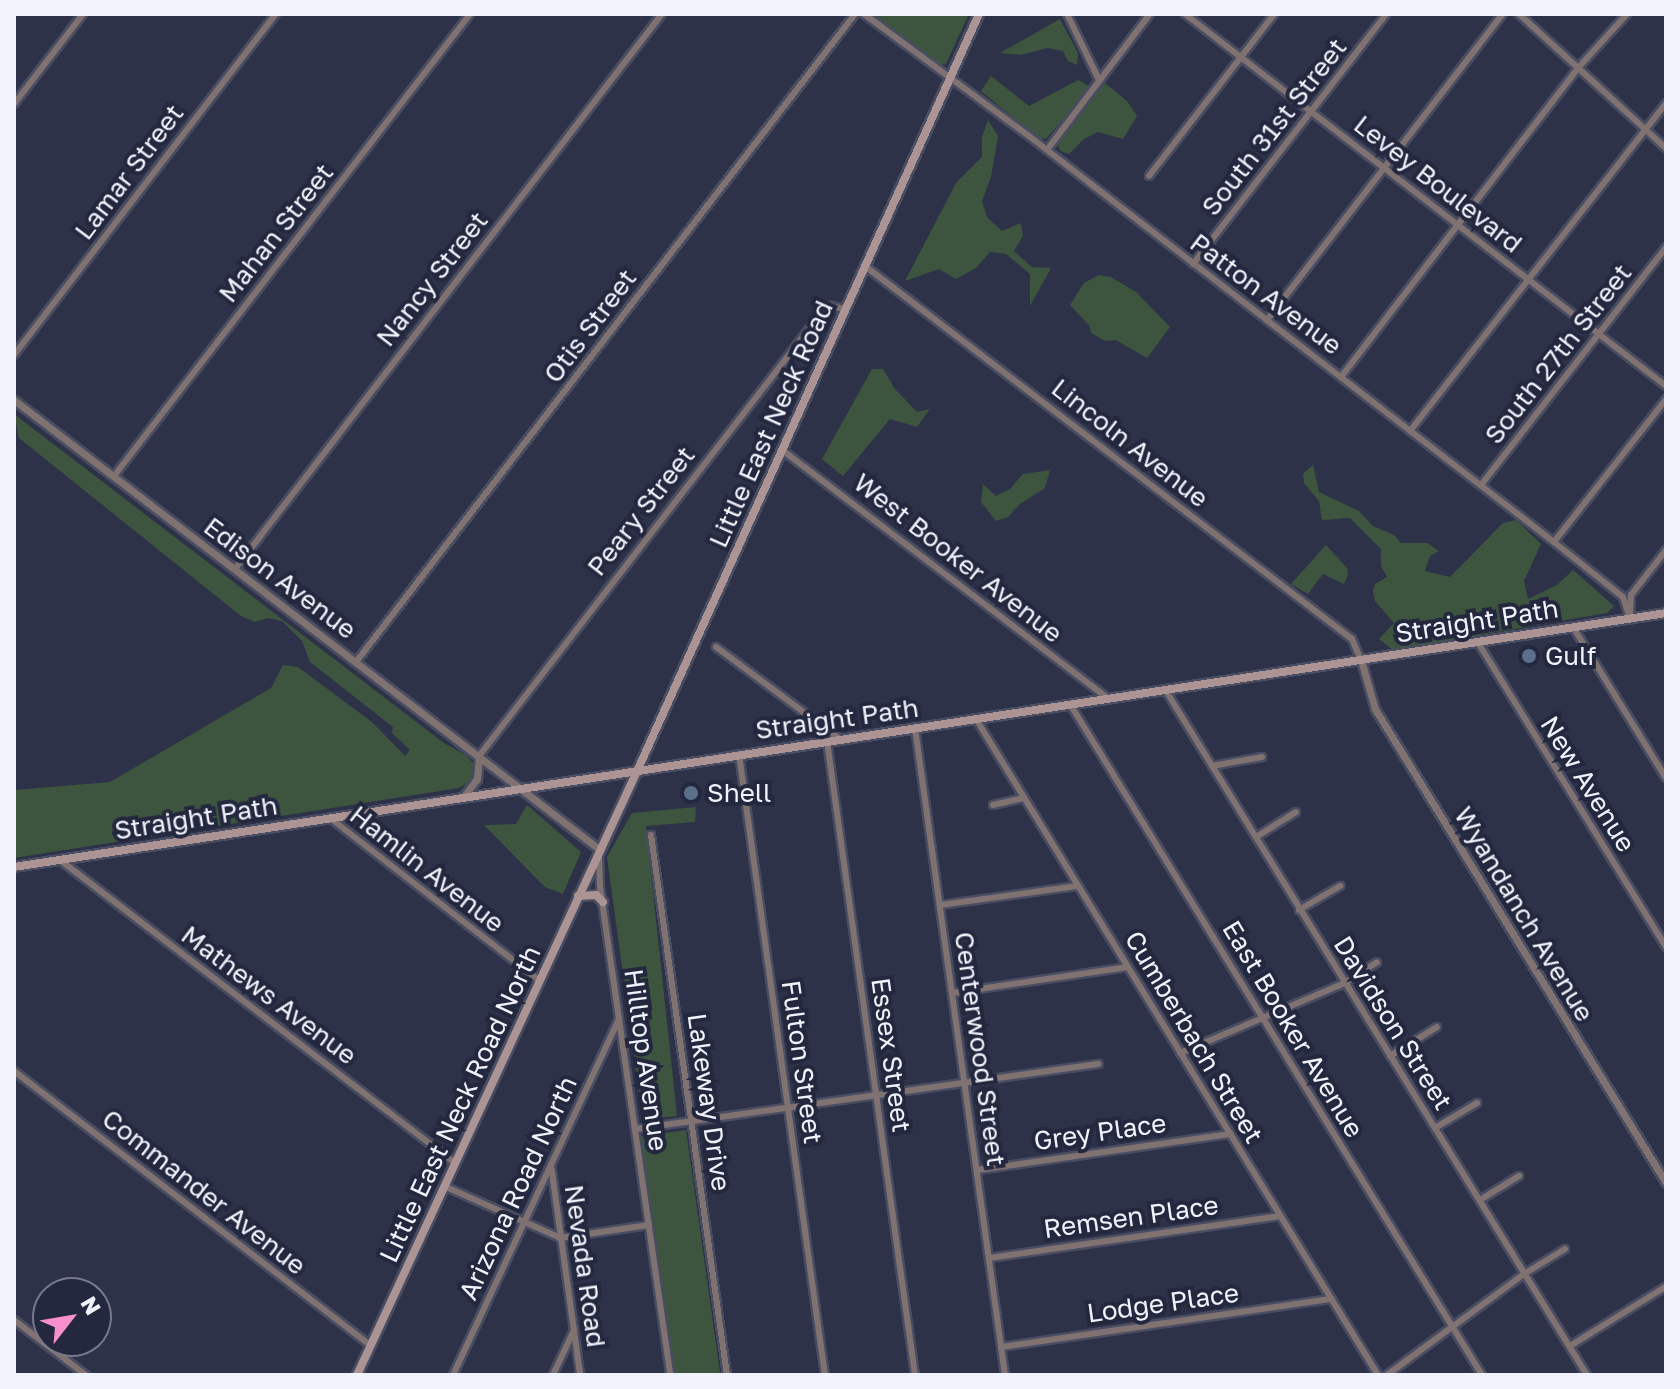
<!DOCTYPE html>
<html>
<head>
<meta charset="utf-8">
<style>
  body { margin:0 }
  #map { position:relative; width:1680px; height:1389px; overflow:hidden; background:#2e3249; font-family:"Golos Text",sans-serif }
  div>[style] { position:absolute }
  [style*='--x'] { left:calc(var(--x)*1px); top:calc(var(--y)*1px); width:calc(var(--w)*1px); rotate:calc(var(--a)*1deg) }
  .green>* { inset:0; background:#3d543e; transform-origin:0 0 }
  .roads { filter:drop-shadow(2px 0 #494d62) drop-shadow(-2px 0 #494d62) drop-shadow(0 2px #494d62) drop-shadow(0 -2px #494d62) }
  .minor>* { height:6px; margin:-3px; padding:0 3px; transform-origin:3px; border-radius:3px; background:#817272 }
  .tertiary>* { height:7px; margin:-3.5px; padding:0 3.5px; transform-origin:3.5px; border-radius:3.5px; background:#817272 }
  .secondary>* { height:8px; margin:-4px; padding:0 4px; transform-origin:4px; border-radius:4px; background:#ac9495 }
  .dots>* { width:22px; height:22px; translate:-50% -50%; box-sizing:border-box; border:4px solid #24283f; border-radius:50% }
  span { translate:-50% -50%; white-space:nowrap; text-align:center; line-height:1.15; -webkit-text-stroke:8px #24283f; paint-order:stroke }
  .street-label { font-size:26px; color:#f1f3fc }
  .poi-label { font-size:26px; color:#f1f3fc }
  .left { translate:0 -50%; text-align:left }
  .frame { position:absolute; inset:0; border:16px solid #f1f3fc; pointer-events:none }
  .north { position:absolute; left:32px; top:1277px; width:80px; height:80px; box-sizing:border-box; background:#24283f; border:2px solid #76798b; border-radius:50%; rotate:59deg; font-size:22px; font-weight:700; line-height:32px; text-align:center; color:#f1f3fc }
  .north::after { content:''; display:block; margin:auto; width:28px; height:36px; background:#f790cd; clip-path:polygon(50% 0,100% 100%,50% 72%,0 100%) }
</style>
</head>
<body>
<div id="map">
  <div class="green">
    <div style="clip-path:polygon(873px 14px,969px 14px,946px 64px,940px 65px)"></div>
    <div style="clip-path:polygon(1060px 19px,1078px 53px,1077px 65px,1068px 61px,1063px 51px,1048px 48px,1020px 55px,1000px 53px)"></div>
    <div style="clip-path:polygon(991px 76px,1029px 106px,1078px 80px,1091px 87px,1046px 139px,1038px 138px,981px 91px)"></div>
    <div style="clip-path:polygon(1105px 83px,1127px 101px,1137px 116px,1123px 139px,1098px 132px,1084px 139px,1069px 154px,1060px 151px,1058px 145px,1063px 135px)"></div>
    <div style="clip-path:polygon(988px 120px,998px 136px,991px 177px,982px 201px,987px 217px,1002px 231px,1021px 223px,1023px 236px,1014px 251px,1032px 267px,1051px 268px,1030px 306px,1030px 274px,1006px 254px,990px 252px,976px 268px,956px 279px,939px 269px,905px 281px,956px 183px,982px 157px,982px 137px)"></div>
    <div style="clip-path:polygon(1099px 275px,1111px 277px,1136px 292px,1170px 327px,1147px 358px,1116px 340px,1105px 341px,1091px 333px,1089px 325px,1070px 305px,1084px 283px)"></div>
    <div style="clip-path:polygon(872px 369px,883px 369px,895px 389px,917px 412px,930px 409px,917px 427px,890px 419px,843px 476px,822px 459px)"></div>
    <div style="clip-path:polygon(14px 414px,444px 743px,466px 755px,473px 763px,473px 780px,459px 788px,14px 858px,14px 790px,110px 782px,271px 688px,283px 665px,298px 667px,372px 722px,405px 756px,410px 750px,392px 733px,393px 727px,310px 662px,302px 641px,282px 621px,268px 618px,255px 622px,241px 616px,19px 438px)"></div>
    <div style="clip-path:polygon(1313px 465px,1319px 492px,1359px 511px,1373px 526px,1394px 535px,1401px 543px,1427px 543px,1439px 551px,1430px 556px,1425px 571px,1450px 577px,1503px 523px,1516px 520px,1541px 544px,1524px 581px,1528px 599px,1557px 585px,1573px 570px,1614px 606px,1607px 613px,1393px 650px,1379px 639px,1394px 623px,1375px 601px,1373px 591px,1375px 584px,1387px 577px,1381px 566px,1381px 549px,1350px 518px,1322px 520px,1319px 501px,1304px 483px,1303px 474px)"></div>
    <div style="clip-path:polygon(1050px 470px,1045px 488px,1020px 504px,1008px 517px,996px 521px,981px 502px,983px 484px,996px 496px,1010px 489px,1023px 474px)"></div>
    <div style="clip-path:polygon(1326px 545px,1347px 568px,1348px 574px,1344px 584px,1323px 574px,1308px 594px,1291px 584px)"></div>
    <div style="clip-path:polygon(527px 805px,581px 852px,563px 894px,545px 887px,484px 825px,516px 824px)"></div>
    <div style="clip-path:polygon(696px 807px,695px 822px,646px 826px,677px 1116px,643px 1120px,607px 857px,632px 813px)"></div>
    <div style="left:686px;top:1130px;width:248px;height:46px;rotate:82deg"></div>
  </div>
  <div class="roads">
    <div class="minor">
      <div style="--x:864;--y:14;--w:212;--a:36.5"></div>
      <div style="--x:1034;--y:140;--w:657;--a:37.71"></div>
      <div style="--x:1554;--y:542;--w:88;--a:38.6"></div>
      <div style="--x:1623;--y:597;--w:22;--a:72"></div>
      <div style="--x:1067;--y:14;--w:73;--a:64.1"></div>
      <div style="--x:1185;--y:14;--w:608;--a:37.72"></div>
      <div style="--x:1519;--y:14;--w:199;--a:42.4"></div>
      <div style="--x:14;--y:104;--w:113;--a:-52.5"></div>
      <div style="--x:1047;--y:150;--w:171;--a:-52.9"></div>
      <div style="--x:1149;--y:176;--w:205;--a:-52.3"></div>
      <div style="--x:1193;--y:264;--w:316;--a:-52.3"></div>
      <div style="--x:865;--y:266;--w:613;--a:37.45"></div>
      <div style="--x:1352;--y:639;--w:23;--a:67"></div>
      <div style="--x:1267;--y:320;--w:386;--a:-52.4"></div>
      <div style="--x:14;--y:355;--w:430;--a:-52.5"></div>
      <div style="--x:1341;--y:377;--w:389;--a:-52.5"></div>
      <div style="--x:1578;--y:68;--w:73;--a:-47.8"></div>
      <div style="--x:1410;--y:431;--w:416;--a:-52"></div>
      <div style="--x:782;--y:450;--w:411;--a:37.3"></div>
      <div style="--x:114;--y:476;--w:583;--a:-52.38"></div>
      <div style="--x:1481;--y:485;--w:301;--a:-52.1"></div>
      <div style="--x:1554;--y:542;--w:182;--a:-51.9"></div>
      <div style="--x:235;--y:569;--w:700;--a:-52.43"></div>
      <div style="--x:1630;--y:614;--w:19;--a:-87"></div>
      <div style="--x:1631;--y:595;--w:57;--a:-52.1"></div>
      <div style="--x:1573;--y:627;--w:177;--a:58.4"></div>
      <div style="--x:1477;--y:641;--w:360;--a:58.3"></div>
      <div style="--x:716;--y:647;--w:156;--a:36.6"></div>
      <div style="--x:356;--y:662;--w:818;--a:-52.4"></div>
      <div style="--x:1166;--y:691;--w:803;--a:58.39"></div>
      <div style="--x:1070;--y:704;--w:787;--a:58.45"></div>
      <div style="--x:976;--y:719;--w:769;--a:58.5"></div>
      <div style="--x:915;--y:728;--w:653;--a:82.08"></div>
      <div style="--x:827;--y:741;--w:640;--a:82.1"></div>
      <div style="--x:739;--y:754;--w:627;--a:82.12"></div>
      <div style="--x:479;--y:756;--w:556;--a:-52.31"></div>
      <div style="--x:819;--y:316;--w:16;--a:-40"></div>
      <div style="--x:831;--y:306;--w:14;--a:12"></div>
      <div style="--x:1212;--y:766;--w:51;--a:-10.2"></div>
      <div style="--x:993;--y:805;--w:32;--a:-13"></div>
      <div style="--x:330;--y:818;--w:264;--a:37.8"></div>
      <div style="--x:651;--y:835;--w:545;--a:81.99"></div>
      <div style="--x:1256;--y:837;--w:47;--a:-32"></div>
      <div style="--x:599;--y:857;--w:30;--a:88"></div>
      <div style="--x:600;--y:887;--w:493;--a:81.8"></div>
      <div style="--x:60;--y:860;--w:496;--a:37.5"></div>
      <div style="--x:940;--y:905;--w:138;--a:-7.9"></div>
      <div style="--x:1299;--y:910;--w:48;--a:-30.3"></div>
      <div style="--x:952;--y:993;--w:178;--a:-8.4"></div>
      <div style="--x:1180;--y:1053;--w:179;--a:-23"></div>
      <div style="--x:1345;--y:983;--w:38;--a:-33"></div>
      <div style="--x:1390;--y:1056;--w:55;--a:-31.7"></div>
      <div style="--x:14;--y:1071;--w:449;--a:37.6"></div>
      <div style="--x:1435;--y:1128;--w:49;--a:-30.8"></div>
      <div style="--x:635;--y:1129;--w:468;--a:-8"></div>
      <div style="--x:551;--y:1165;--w:212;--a:82.1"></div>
      <div style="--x:977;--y:1170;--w:256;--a:-8.1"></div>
      <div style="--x:444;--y:1186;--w:127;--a:24.1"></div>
      <div style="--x:560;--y:1238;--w:90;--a:-8.3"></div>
      <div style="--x:1480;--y:1200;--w:46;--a:-31.6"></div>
      <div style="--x:989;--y:1258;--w:293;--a:-8.2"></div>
      <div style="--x:14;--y:1320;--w:91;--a:37.4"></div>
      <div style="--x:1570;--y:1346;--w:112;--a:-31.8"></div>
      <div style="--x:1001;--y:1347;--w:334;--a:-8.3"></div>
      <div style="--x:453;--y:1375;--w:393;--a:-65"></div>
      <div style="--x:553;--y:1375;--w:50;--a:-65"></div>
      <div style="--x:1387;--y:1375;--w:170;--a:-36.4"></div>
      <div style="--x:1524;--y:1274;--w:48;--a:-31.4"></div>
    </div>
    <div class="tertiary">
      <div style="--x:14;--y:400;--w:737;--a:37.51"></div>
      <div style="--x:1361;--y:660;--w:51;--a:74.1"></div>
      <div style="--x:1375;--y:709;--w:556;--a:58.45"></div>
      <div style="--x:464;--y:796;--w:21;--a:-53"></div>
      <div style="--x:477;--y:779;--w:23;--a:-85"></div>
    </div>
    <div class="secondary">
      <div style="--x:14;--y:867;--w:1671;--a:-8.74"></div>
      <div style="--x:578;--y:896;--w:18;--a:-3"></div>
      <div style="--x:596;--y:895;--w:10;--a:45"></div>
      <div style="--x:357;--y:1375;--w:668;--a:-65.12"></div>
      <div style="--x:638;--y:769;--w:828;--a:-65.69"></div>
    </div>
  </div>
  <div class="dots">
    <div style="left:1529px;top:656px;background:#5c6f8a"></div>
    <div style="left:691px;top:793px;background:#5c6f8a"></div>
  </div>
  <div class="street-label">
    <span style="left:1274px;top:127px;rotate:-52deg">South 31st Street</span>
    <span style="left:129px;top:172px;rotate:-53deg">Lamar Street</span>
    <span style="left:1438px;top:184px;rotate:38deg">Levey Boulevard</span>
    <span style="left:276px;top:233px;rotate:-52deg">Mahan Street</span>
    <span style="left:432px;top:279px;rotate:-52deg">Nancy Street</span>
    <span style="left:1266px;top:294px;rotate:37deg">Patton Avenue</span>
    <span style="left:590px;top:326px;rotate:-53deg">Otis Street</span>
    <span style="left:1558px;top:354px;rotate:-52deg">South 27th Street</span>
    <span style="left:771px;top:424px;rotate:-66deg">Little East Neck Road</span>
    <span style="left:1130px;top:443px;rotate:38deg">Lincoln Avenue</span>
    <span style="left:641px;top:511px;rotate:-52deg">Peary Street</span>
    <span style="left:958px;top:558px;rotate:38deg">West Booker Avenue</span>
    <span style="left:280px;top:578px;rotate:37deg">Edison Avenue</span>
    <span style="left:1477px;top:621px;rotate:-9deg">Straight Path</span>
    <span style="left:837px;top:719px;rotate:-8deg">Straight Path</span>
    <span style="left:1588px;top:784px;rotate:58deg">New Avenue</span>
    <span style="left:196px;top:818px;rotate:-9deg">Straight Path</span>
    <span style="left:427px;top:869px;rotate:38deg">Hamlin Avenue</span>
    <span style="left:1524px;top:914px;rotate:59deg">Wyandanch Avenue</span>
    <span style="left:269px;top:995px;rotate:37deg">Mathews Avenue</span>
    <span style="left:1393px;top:1023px;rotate:58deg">Davidson Street</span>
    <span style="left:1293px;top:1029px;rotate:59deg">East Booker Avenue</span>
    <span style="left:1194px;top:1037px;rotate:59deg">Cumberbach Street</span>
    <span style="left:980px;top:1049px;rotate:82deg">Centerwood Street</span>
    <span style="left:891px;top:1055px;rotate:82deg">Essex Street</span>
    <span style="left:646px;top:1060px;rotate:82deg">Hilltop Avenue</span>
    <span style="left:802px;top:1062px;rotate:82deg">Fulton Street</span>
    <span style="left:709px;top:1102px;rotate:82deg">Lakeway Drive</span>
    <span style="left:460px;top:1104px;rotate:-65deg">Little East Neck Road North</span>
    <span style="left:1100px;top:1132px;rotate:-8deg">Grey Place</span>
    <span style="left:518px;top:1188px;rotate:-65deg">Arizona Road North</span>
    <span style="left:204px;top:1192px;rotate:38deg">Commander Avenue</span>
    <span style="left:1131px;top:1217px;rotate:-8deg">Remsen Place</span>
    <span style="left:585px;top:1266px;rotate:82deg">Nevada Road</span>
    <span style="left:1163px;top:1303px;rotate:-8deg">Lodge Place</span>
  </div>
  <div class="poi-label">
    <span class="left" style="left:1545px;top:656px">Gulf</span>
    <span class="left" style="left:707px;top:793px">Shell</span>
  </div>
  <div class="frame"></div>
  <div class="north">N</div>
</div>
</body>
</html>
